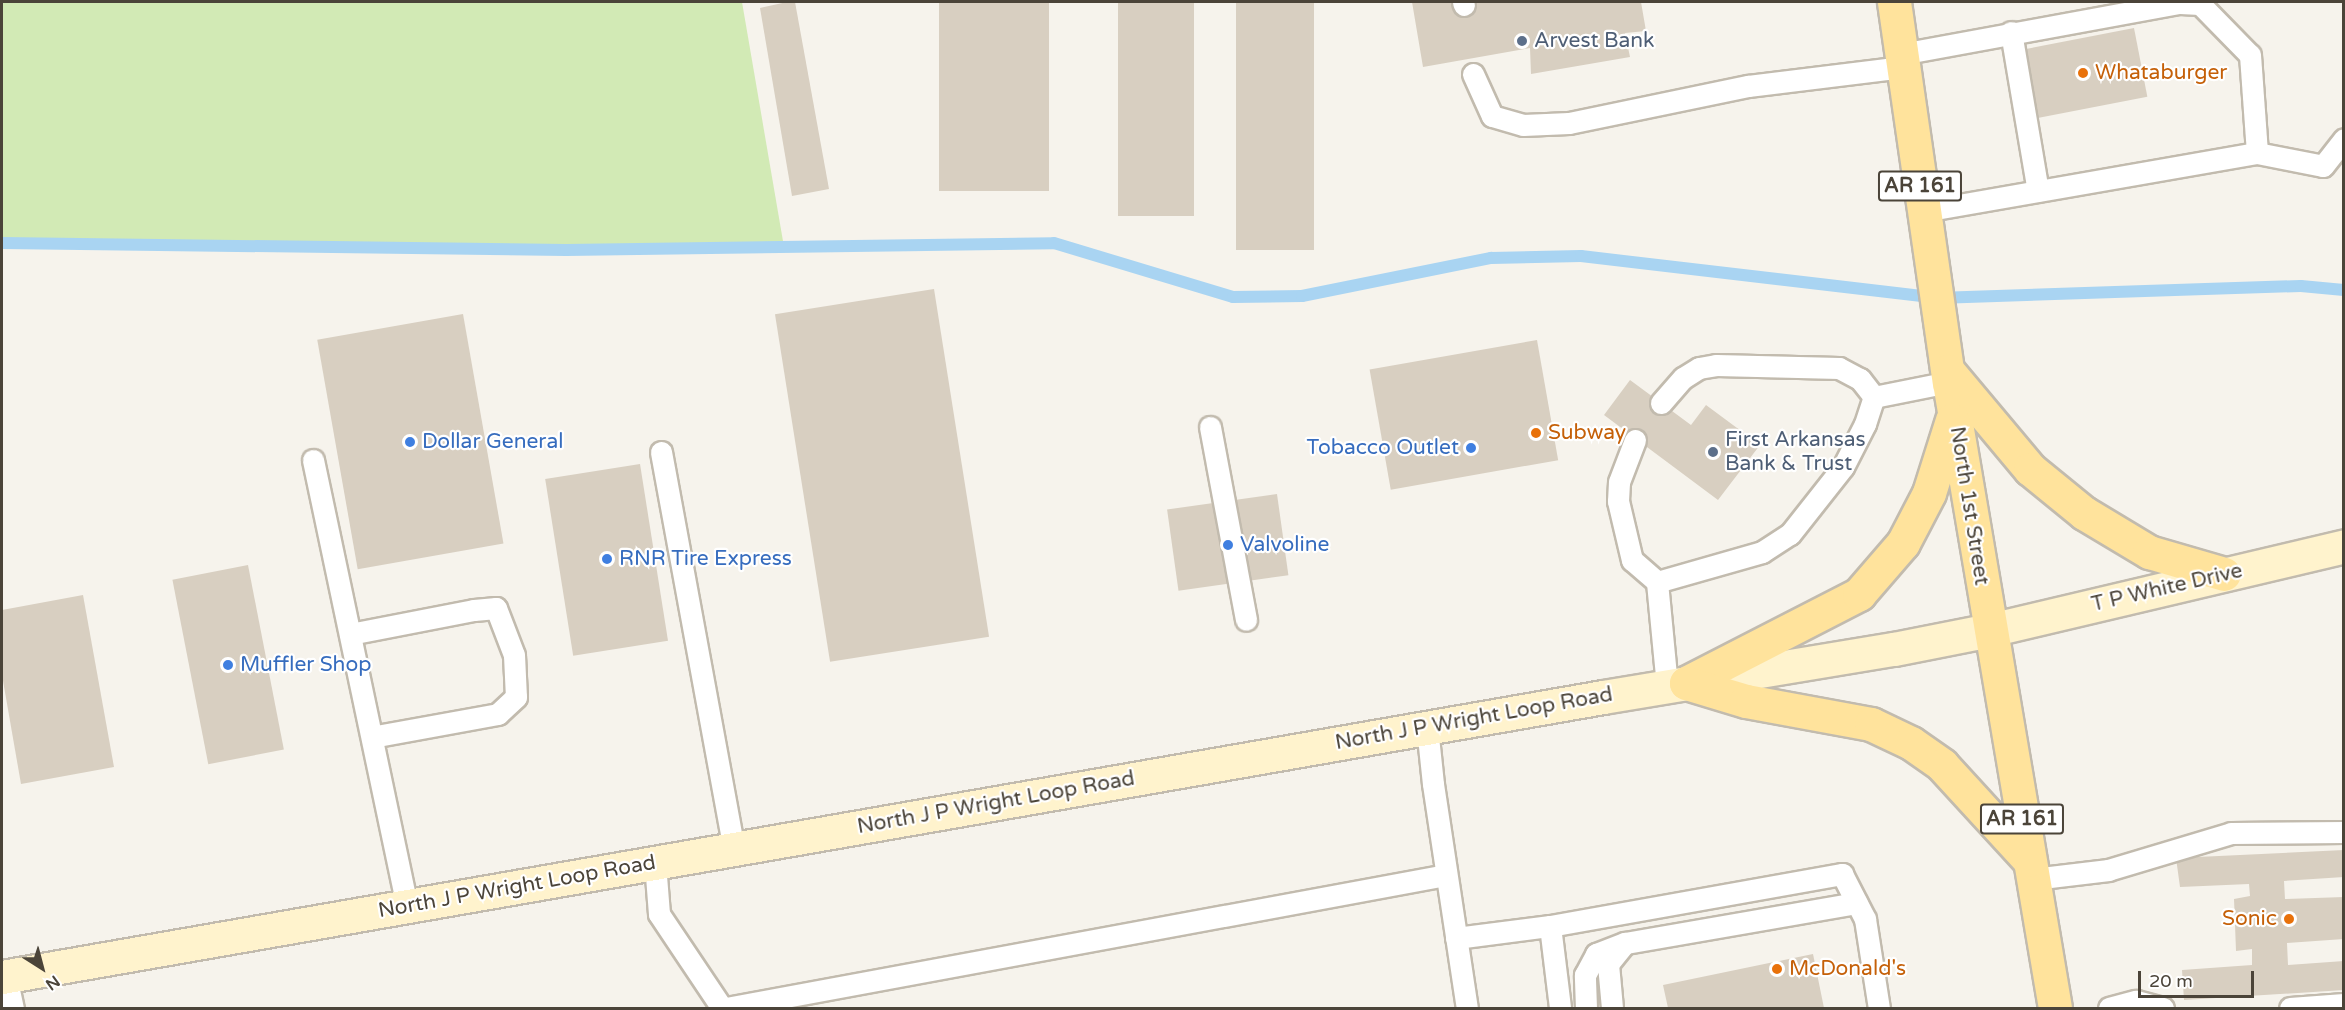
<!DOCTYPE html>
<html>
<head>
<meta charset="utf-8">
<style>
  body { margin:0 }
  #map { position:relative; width:2345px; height:1010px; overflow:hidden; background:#f6f3ec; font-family:"Varela Round",sans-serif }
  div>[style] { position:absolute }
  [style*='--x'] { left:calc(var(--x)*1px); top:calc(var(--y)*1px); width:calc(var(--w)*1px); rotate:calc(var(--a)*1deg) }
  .green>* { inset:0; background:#d2eab5 }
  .stream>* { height:12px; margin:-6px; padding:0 6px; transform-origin:6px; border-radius:6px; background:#a9d4f2 }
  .building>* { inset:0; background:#d8cfc1; transform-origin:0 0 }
  .roads { filter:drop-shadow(2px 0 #c2bbae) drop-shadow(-2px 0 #c2bbae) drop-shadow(0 2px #c2bbae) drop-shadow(0 -2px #c2bbae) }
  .lane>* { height:21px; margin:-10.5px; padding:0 10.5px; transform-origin:10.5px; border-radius:10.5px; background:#fff }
  .secondary>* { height:33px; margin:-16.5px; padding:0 16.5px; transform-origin:16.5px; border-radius:16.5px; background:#fff3cd }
  .primary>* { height:33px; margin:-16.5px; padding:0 16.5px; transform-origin:16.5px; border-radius:16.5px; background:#ffe39c }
  .dots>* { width:16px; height:16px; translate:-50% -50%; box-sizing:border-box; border:3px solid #fff; border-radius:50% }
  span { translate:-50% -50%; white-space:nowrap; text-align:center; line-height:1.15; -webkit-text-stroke:4.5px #fff; paint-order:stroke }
  .shield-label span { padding:2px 4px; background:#fff; border:2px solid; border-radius:4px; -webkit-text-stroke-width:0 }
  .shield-label { font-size:20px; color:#4b4439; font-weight:700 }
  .service-label { font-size:21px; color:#4e5e75 }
  .left { translate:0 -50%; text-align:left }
  .food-label { font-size:21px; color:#c56008 }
  .right { translate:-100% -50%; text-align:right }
  .shop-label { font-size:21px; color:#366cbe }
  .street-label { font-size:21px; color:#4b4439 }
  .frame { position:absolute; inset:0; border:3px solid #4b4439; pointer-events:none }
  .north { position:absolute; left:12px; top:938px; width:60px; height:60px; -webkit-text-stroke:4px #fff; paint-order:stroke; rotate:144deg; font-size:16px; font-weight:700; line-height:24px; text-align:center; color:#4b4439 }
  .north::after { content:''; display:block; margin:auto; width:21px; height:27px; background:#4b4439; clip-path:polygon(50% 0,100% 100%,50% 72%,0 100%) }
  .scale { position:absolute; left:2138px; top:971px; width:116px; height:27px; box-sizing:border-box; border:3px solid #4b4439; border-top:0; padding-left:8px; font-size:18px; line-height:21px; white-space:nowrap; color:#4b4439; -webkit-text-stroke:4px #fff; paint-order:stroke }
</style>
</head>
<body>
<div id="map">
  <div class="green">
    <div style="clip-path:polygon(2px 2px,742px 2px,784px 247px,566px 250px,2px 243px)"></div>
  </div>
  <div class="stream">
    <div style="--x:2;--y:243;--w:564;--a:0.71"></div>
    <div style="--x:566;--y:250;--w:488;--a:-0.8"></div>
    <div style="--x:1054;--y:243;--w:187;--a:16.8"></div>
    <div style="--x:1233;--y:297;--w:69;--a:-0.8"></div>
    <div style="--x:1302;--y:296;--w:193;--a:-11.4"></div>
    <div style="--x:1491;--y:258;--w:90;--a:-1.3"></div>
    <div style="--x:1581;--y:256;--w:358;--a:6.7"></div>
    <div style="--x:1937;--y:298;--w:364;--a:-1.9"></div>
    <div style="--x:2301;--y:286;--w:43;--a:5.3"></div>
  </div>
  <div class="building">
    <div style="clip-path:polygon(787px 2px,795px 2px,829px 189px,792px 196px,760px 8px)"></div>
    <div style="left:939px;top:2px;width:110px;height:189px"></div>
    <div style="left:1118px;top:2px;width:76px;height:214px"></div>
    <div style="left:1236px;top:2px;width:78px;height:248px"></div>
    <div style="clip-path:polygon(1412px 2px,1641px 2px,1646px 31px,1625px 33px,1630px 57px,1531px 74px,1530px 48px,1423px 67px)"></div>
    <div style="left:2134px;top:28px;width:70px;height:117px;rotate:79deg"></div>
    <div style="left:934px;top:289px;width:352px;height:161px;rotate:81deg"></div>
    <div style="left:463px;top:314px;width:233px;height:148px;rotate:80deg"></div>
    <div style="left:1537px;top:340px;width:122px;height:170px;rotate:80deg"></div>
    <div style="clip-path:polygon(1630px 380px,1691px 425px,1706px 405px,1760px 445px,1718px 500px,1604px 415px)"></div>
    <div style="left:640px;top:464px;width:179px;height:96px;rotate:81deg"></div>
    <div style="left:1277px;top:494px;width:82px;height:111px;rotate:82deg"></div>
    <div style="left:248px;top:565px;width:188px;height:77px;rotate:79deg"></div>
    <div style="clip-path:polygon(83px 595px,114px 767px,21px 784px,2px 675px,2px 610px)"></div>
    <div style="clip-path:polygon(2344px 850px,2344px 877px,2284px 881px,2285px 899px,2344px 897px,2344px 939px,2287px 943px,2288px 965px,2344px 961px,2344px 990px,2184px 1000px,2182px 970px,2252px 965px,2252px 949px,2236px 951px,2234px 899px,2250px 896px,2249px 884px,2180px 887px,2176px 858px)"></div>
    <div style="clip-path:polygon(1813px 954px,1824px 1008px,1668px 1008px,1663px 985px)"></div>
  </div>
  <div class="roads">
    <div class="lane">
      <div style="--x:1463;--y:2;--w:3;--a:72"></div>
      <div style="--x:2011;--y:32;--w:161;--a:80.4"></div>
      <div style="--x:1901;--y:54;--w:284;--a:-10.4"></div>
      <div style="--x:2180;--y:3;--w:20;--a:3"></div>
      <div style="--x:2200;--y:4;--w:71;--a:45.6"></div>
      <div style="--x:2250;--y:55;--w:98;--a:85.9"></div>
      <div style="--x:1473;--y:74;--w:46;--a:65.7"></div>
      <div style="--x:1492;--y:116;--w:32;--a:16"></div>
      <div style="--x:1523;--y:125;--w:46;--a:-2.5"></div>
      <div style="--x:1569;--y:123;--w:183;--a:-11.7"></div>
      <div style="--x:1748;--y:86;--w:156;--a:-7"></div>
      <div style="--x:1924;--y:211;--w:338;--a:-9.9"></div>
      <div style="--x:2257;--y:153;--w:67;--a:11.1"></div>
      <div style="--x:2323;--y:166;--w:34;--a:-52"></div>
      <div style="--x:1874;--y:397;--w:76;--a:-11.3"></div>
      <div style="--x:1661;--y:403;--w:33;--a:-49"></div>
      <div style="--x:1683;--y:378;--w:19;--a:-32"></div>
      <div style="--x:1699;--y:368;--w:17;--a:-10"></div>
      <div style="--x:1716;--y:365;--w:123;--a:1.4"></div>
      <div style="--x:1839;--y:368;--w:24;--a:28"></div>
      <div style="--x:1860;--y:379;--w:23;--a:52"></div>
      <div style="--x:1210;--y:427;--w:196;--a:79.4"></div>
      <div style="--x:1635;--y:440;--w:45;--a:110.9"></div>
      <div style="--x:1619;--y:482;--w:19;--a:93"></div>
      <div style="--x:1618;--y:501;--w:61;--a:76.7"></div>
      <div style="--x:1632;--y:560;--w:33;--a:41"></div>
      <div style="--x:661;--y:452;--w:403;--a:79.6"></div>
      <div style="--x:313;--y:460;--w:456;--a:78.1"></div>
      <div style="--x:350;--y:634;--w:126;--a:-11"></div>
      <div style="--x:474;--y:610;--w:22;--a:-5"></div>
      <div style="--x:496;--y:608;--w:50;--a:69"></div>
      <div style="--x:514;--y:655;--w:42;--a:87.3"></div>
      <div style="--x:516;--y:697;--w:25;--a:137"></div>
      <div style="--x:498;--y:714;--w:128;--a:169.7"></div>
      <div style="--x:1667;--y:686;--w:104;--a:-95.5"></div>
      <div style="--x:1657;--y:582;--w:109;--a:-15.9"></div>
      <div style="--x:1762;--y:552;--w:33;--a:-33"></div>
      <div style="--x:1790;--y:534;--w:85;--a:-51.7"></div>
      <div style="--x:1843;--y:467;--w:48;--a:-62.9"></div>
      <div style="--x:1865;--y:424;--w:28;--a:-72"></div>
      <div style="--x:1427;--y:727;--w:57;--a:84"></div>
      <div style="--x:1433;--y:784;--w:227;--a:81.4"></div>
      <div style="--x:655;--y:863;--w:51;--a:85.5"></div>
      <div style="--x:659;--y:914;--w:113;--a:56.2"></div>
      <div style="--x:2033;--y:879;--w:76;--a:-6.8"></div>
      <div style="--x:2108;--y:870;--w:128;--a:-16.7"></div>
      <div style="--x:2231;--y:833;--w:113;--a:-0.5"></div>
      <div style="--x:1550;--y:926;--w:83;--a:83"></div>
      <div style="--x:1456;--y:938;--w:95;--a:-7.3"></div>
      <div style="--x:1550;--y:926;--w:297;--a:-10.1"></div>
      <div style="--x:1842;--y:874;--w:51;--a:62.9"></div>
      <div style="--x:1865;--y:919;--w:90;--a:81.1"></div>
      <div style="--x:6;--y:976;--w:33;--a:78"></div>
      <div style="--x:726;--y:1008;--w:732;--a:-10.47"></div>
      <div style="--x:1586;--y:1008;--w:33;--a:-92"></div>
      <div style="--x:1585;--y:975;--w:24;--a:-62"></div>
      <div style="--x:1596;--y:954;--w:31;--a:-21"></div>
      <div style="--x:1612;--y:1008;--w:44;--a:-95.2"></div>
      <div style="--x:1608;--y:964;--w:27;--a:-51"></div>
      <div style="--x:1625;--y:943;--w:235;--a:-9.8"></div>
      <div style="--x:2109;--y:1008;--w:28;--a:-15"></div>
      <div style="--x:2136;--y:1001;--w:28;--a:15"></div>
      <div style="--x:2290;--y:1008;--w:54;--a:-4.2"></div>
    </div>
    <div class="secondary">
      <div style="--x:2;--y:977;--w:1625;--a:-9.92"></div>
      <div style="--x:1603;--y:697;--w:295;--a:-9.4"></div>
      <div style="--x:1894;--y:649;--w:98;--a:-11.2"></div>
      <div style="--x:1990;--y:630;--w:364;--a:-13.3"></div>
    </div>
    <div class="primary">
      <div style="--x:1894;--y:2;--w:384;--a:81.8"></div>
      <div style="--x:1949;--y:382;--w:635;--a:80.39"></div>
      <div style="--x:1948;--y:371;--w:128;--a:50.1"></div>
      <div style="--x:2030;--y:469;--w:70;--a:39.2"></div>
      <div style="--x:2084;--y:513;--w:76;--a:31"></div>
      <div style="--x:2149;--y:552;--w:78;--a:16.3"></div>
      <div style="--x:1686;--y:683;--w:195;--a:-27.2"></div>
      <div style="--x:1859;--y:594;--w:67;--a:-49.2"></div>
      <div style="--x:1903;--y:543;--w:56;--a:-62.5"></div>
      <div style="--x:1929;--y:493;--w:77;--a:-72.5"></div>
      <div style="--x:1686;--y:683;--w:63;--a:16.7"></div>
      <div style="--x:1746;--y:701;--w:127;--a:10.4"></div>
      <div style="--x:1871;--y:724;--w:44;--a:25.4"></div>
      <div style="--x:1911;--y:743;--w:38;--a:35"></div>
      <div style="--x:1942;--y:765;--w:129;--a:47.5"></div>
    </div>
  </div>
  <div class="dots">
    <div style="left:1522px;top:41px;background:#5c6f8a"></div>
    <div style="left:2083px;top:73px;background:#e8710a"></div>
    <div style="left:1536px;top:433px;background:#e8710a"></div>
    <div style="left:410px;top:442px;background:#3f7fe0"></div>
    <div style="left:1471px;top:448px;background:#3f7fe0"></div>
    <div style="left:1713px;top:452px;background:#5c6f8a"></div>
    <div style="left:1228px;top:545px;background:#3f7fe0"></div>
    <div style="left:607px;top:559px;background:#3f7fe0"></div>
    <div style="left:228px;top:665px;background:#3f7fe0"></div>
    <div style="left:2289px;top:919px;background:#e8710a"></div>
    <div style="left:1777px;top:969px;background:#e8710a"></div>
  </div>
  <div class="shield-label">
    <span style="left:1920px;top:186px">AR 161</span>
    <span style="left:2022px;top:819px">AR 161</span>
  </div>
  <div class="service-label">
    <span class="left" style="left:1534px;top:41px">Arvest Bank</span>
    <span class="left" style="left:1725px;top:452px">First Arkansas<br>Bank &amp; Trust</span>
  </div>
  <div class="food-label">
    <span class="left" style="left:2095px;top:73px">Whataburger</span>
    <span class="left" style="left:1548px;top:433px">Subway</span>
    <span class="right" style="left:2277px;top:919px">Sonic</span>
    <span class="left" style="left:1789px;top:969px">McDonald's</span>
  </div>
  <div class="shop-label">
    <span class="left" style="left:422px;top:442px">Dollar General</span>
    <span class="right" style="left:1459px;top:448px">Tobacco Outlet</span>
    <span class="left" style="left:1240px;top:545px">Valvoline</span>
    <span class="left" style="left:619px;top:559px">RNR Tire Express</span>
    <span class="left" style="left:240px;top:665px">Muffler Shop</span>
  </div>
  <div class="street-label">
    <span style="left:1969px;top:506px;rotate:81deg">North 1st Street</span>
    <span style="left:2167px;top:588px;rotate:-13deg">T P White Drive</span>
    <span style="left:1474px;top:719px;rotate:-10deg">North J P Wright Loop Road</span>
    <span style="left:996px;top:803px;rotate:-10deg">North J P Wright Loop Road</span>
    <span style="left:517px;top:887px;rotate:-10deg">North J P Wright Loop Road</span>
  </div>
  <div class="frame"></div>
  <div class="north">N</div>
  <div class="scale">20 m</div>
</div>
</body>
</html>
